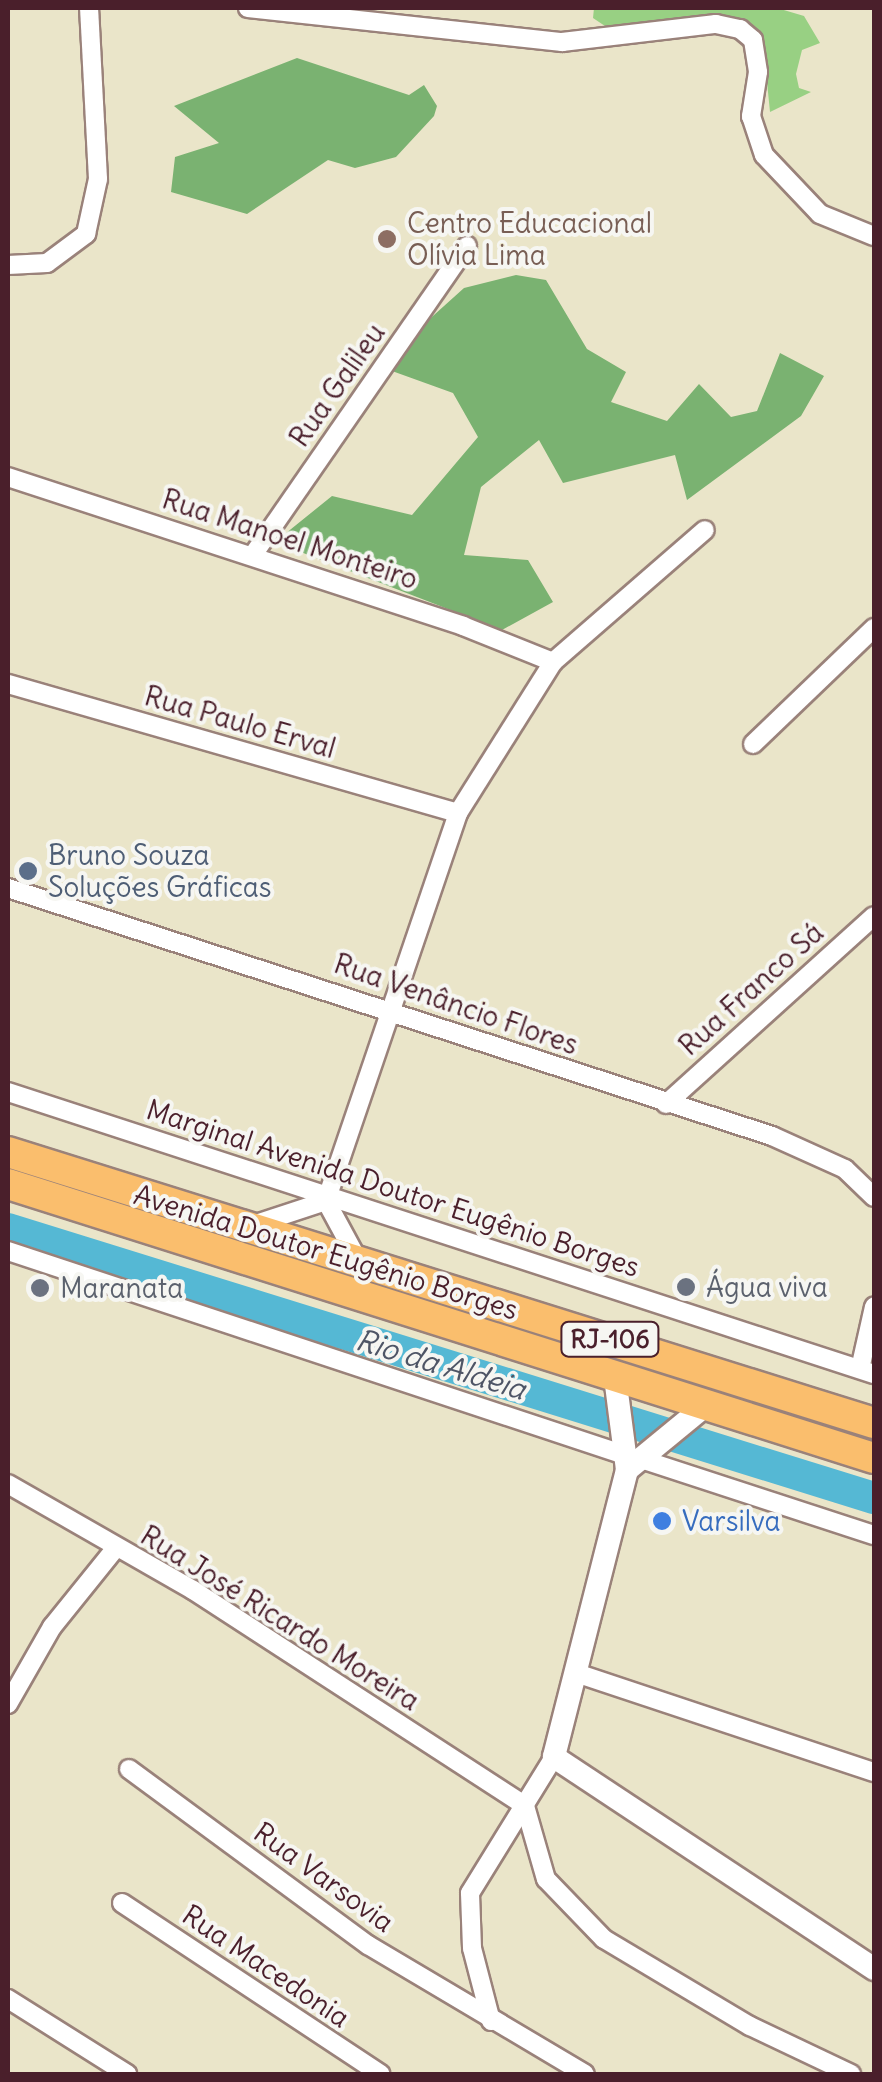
<!DOCTYPE html>
<html>
<head>
<meta charset="utf-8">
<style>
  body { margin:0 }
  #map { position:relative; width:882px; height:2082px; overflow:hidden; background:#eae5c9; font-family:Delius,sans-serif }
  div>[style] { position:absolute }
  [style*='--x'] { left:calc(var(--x)*1px); top:calc(var(--y)*1px); width:calc(var(--w)*1px); rotate:calc(var(--a)*1deg) }
  .green>* { inset:0; background:#98d083 }
  .forest>* { inset:0; background:#7ab271 }
  .river>* { height:32px; margin:-16px; padding:0 16px; transform-origin:16px; border-radius:16px; background:#55b8d4 }
  .roads { filter:drop-shadow(2px 0 #9a827a) drop-shadow(-2px 0 #9a827a) drop-shadow(0 2px #9a827a) drop-shadow(0 -2px #9a827a) }
  .minor>* { height:18px; margin:-9px; padding:0 9px; transform-origin:9px; border-radius:9px; background:#fff }
  .tertiary>* { height:22px; margin:-11px; padding:0 11px; transform-origin:11px; border-radius:11px; background:#fff }
  .trunk>* { height:30px; margin:-15px; padding:0 15px; transform-origin:15px; border-radius:15px; background:#fabe6d }
  .dots>* { width:28px; height:28px; translate:-50% -50%; box-sizing:border-box; border:5px solid #f6f6f2; border-radius:50% }
  span { translate:-50% -50%; white-space:nowrap; text-align:center; line-height:1.15; -webkit-text-stroke:8px #f6f6f2; paint-order:stroke }
  .shield-label span { padding:2px 8px; background:#f6f6f2; border:2px solid; border-radius:8px; -webkit-text-stroke-width:0 }
  .shield-label { font-size:25px; color:#4a1f2b; font-weight:700 }
  .education-label { font-size:28px; color:#785e54 }
  .left { translate:0 -50%; text-align:left }
  .street-label { font-size:28px; color:#4a1f2b }
  .service-label { font-size:28px; color:#4e5e75 }
  .worship-label { font-size:28px; color:#5b616d }
  .shop-label { font-size:28px; color:#366cbe }
  .water-label { font-size:30px; color:#4e5566; font-style:italic }
  .frame { position:absolute; inset:0; border:10px solid #4a1f2b; pointer-events:none }
</style>
</head>
<body>
<div id="map">
  <div class="green">
    <div style="clip-path:polygon(594px 8px,777px 8px,804px 16px,820px 43px,802px 50px,796px 74px,799px 88px,811px 92px,770px 112px,766px 72px,731px 29px,645px 38px,608px 28px,593px 18px)"></div>
  </div>
  <div class="forest">
    <div style="clip-path:polygon(297px 58px,409px 95px,424px 85px,437px 106px,434px 116px,396px 157px,355px 168px,328px 160px,247px 214px,171px 192px,175px 157px,219px 143px,174px 106px)"></div>
    <div style="clip-path:polygon(516px 275px,546px 280px,587px 349px,626px 372px,611px 402px,667px 421px,699px 384px,731px 417px,757px 411px,780px 353px,824px 376px,801px 416px,687px 500px,675px 455px,563px 483px,539px 440px,481px 487px,464px 555px,528px 560px,553px 602px,502px 630px,275px 542px,332px 496px,412px 515px,478px 437px,453px 393px,392px 371px,424px 324px,464px 288px)"></div>
  </div>
  <div class="river">
    <div style="--x:8;--y:1229;--w:907;--a:17.26"></div>
  </div>
  <div class="roads">
    <div class="minor">
      <div style="--x:248;--y:8;--w:316;--a:6.2"></div>
      <div style="--x:562;--y:42;--w:155;--a:-6.7"></div>
      <div style="--x:716;--y:24;--w:25;--a:12"></div>
      <div style="--x:740;--y:29;--w:17;--a:40"></div>
      <div style="--x:753;--y:40;--w:32;--a:81"></div>
      <div style="--x:758;--y:72;--w:45;--a:99"></div>
      <div style="--x:751;--y:116;--w:41;--a:71.6"></div>
      <div style="--x:764;--y:155;--w:81;--a:46.5"></div>
      <div style="--x:820;--y:214;--w:58;--a:22.2"></div>
      <div style="--x:8;--y:265;--w:39;--a:-3"></div>
      <div style="--x:47;--y:263;--w:49;--a:-36.6"></div>
      <div style="--x:86;--y:234;--w:56;--a:-77.7"></div>
      <div style="--x:98;--y:179;--w:171;--a:-93"></div>
      <div style="--x:8;--y:477;--w:479;--a:18.1"></div>
      <div style="--x:463;--y:626;--w:97;--a:21.8"></div>
      <div style="--x:253;--y:555;--w:376;--a:-55.3"></div>
      <div style="--x:8;--y:684;--w:468;--a:16"></div>
      <div style="--x:753;--y:744;--w:168;--a:-43.8"></div>
      <div style="--x:8;--y:888;--w:803;--a:17.98"></div>
      <div style="--x:772;--y:1136;--w:80;--a:24.3"></div>
      <div style="--x:845;--y:1169;--w:40;--a:44"></div>
      <div style="--x:8;--y:1092;--w:911;--a:18.04"></div>
      <div style="--x:666;--y:1104;--w:280;--a:-42.1"></div>
      <div style="--x:250;--y:1226;--w:80;--a:-18.2"></div>
      <div style="--x:8;--y:1251;--w:650;--a:18.3"></div>
      <div style="--x:359;--y:1262;--w:69;--a:-118.4"></div>
      <div style="--x:326;--y:1201;--w:410;--a:-71.2"></div>
      <div style="--x:458;--y:813;--w:178;--a:-57.8"></div>
      <div style="--x:553;--y:662;--w:201;--a:-41"></div>
      <div style="--x:860;--y:1369;--w:64;--a:-77.3"></div>
      <div style="--x:641;--y:1459;--w:245;--a:18.1"></div>
      <div style="--x:8;--y:1484;--w:213;--a:29.8"></div>
      <div style="--x:193;--y:1590;--w:396;--a:33"></div>
      <div style="--x:579;--y:1674;--w:311;--a:18.4"></div>
      <div style="--x:8;--y:1704;--w:89;--a:-60.3"></div>
      <div style="--x:52;--y:1627;--w:100;--a:-51.1"></div>
      <div style="--x:129;--y:1769;--w:297;--a:36.4"></div>
      <div style="--x:368;--y:1945;--w:252;--a:30.7"></div>
      <div style="--x:525;--y:1806;--w:76;--a:74"></div>
      <div style="--x:546;--y:1879;--w:83;--a:46"></div>
      <div style="--x:604;--y:1939;--w:170;--a:30.8"></div>
      <div style="--x:750;--y:2026;--w:112;--a:25.4"></div>
      <div style="--x:122;--y:1903;--w:310;--a:33.5"></div>
      <div style="--x:8;--y:1999;--w:141;--a:32.2"></div>
      <div style="--x:491;--y:2021;--w:75;--a:-104.6"></div>
      <div style="--x:472;--y:1948;--w:55;--a:-92.1"></div>
      <div style="--x:470;--y:1893;--w:160;--a:-58.3"></div>
    </div>
    <div class="tertiary">
      <div style="--x:615;--y:1377;--w:94;--a:82.6"></div>
      <div style="--x:627;--y:1470;--w:296;--a:104.3"></div>
      <div style="--x:554;--y:1757;--w:384;--a:33.5"></div>
      <div style="--x:627;--y:1470;--w:102;--a:-39.4"></div>
    </div>
    <div class="trunk">
      <div style="--x:8;--y:1152;--w:907;--a:17.38"></div>
      <div style="--x:8;--y:1184;--w:908;--a:17.56"></div>
    </div>
  </div>
  <div class="dots">
    <div style="left:387px;top:239px;background:#8d6e63"></div>
    <div style="left:28px;top:871px;background:#5c6f8a"></div>
    <div style="left:686px;top:1287px;background:#6b7280"></div>
    <div style="left:40px;top:1288px;background:#6b7280"></div>
    <div style="left:662px;top:1521px;background:#3f7fe0"></div>
  </div>
  <div class="shield-label">
    <span style="left:610px;top:1339px">RJ-106</span>
  </div>
  <div class="education-label">
    <span class="left" style="left:407px;top:239px">Centro Educacional<br>Olívia Lima</span>
  </div>
  <div class="street-label">
    <span style="left:337px;top:385px;rotate:-55deg">Rua Galileu</span>
    <span style="left:290px;top:539px;rotate:18deg">Rua Manoel Monteiro</span>
    <span style="left:240px;top:722px;rotate:16deg">Rua Paulo Erval</span>
    <span style="left:751px;top:989px;rotate:-42deg">Rua Franco Sá</span>
    <span style="left:456px;top:1004px;rotate:19deg">Rua Venâncio Flores</span>
    <span style="left:393px;top:1188px;rotate:18deg">Marginal Avenida Doutor Eugênio Borges</span>
    <span style="left:326px;top:1252px;rotate:17deg">Avenida Doutor Eugênio Borges</span>
    <span style="left:280px;top:1618px;rotate:32deg">Rua José Ricardo Moreira</span>
    <span style="left:324px;top:1877px;rotate:36deg">Rua Varsovia</span>
    <span style="left:266px;top:1966px;rotate:34deg">Rua Macedonia</span>
  </div>
  <div class="service-label">
    <span class="left" style="left:48px;top:871px">Bruno Souza<br>Soluções Gráficas</span>
  </div>
  <div class="worship-label">
    <span class="left" style="left:706px;top:1287px">Água viva</span>
    <span class="left" style="left:60px;top:1288px">Maranata</span>
  </div>
  <div class="shop-label">
    <span class="left" style="left:682px;top:1521px">Varsilva</span>
  </div>
  <div class="water-label">
    <span style="left:441px;top:1364px;rotate:17deg">Rio da Aldeia</span>
  </div>
  <div class="frame"></div>
</div>
</body>
</html>
